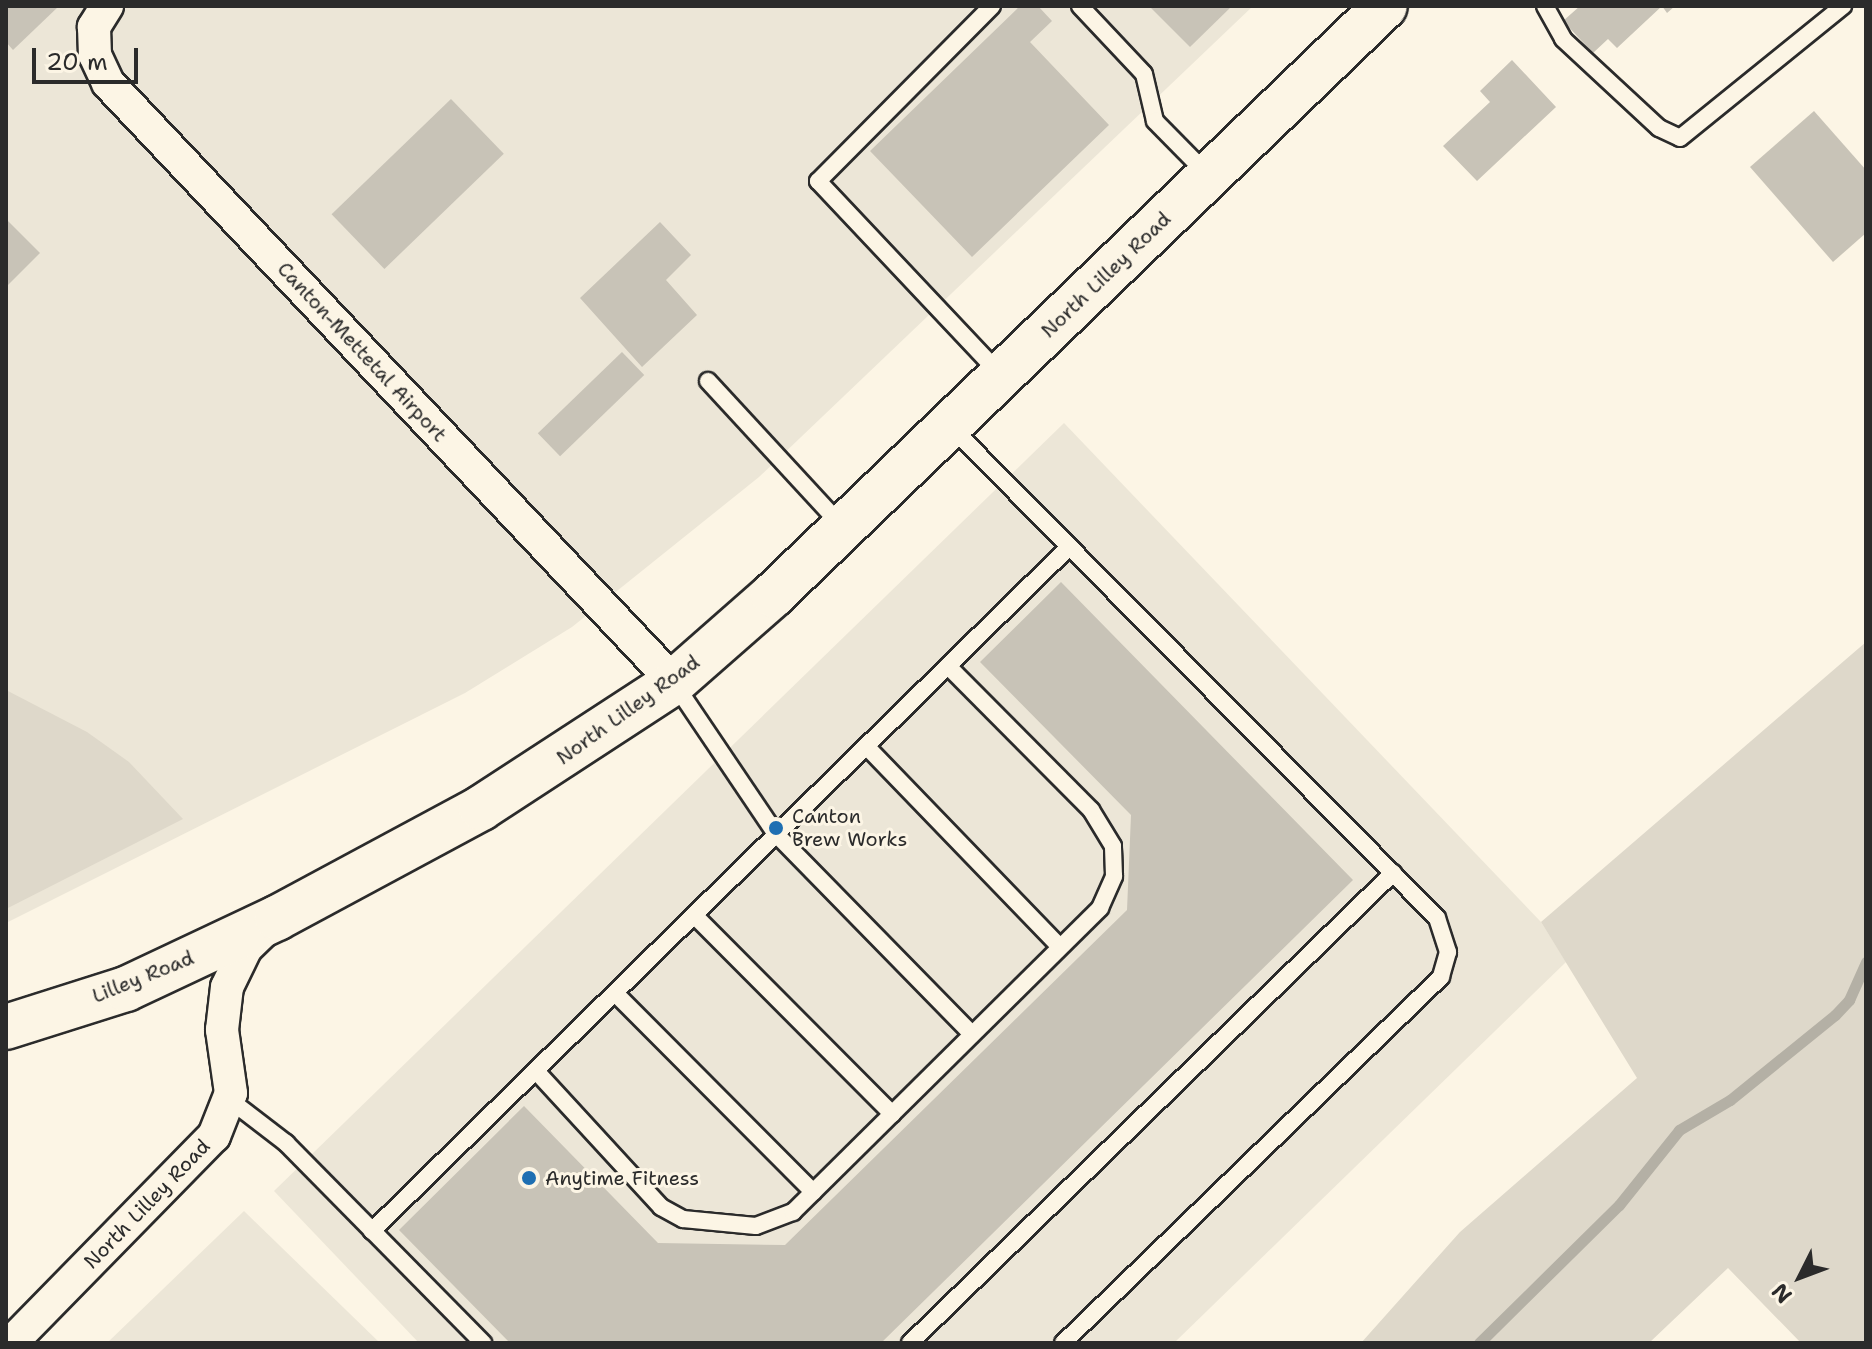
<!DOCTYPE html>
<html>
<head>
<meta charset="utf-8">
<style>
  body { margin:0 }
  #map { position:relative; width:1872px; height:1349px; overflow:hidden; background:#fcf5e5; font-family:"Shantell Sans",sans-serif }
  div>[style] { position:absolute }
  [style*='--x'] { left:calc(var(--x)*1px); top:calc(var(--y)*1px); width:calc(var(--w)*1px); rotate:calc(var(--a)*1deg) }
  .built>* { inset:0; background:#ece6d7 }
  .green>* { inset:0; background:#ded8ca }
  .stream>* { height:11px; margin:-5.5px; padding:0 5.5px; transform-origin:5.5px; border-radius:5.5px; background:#b4b0a5 }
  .building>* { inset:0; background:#c8c3b7; transform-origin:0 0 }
  .roads { filter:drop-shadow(2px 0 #2b2b2b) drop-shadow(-2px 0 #2b2b2b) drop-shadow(0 2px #2b2b2b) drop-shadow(0 -2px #2b2b2b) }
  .lane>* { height:16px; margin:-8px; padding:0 8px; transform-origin:8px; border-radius:8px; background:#fcf5e5 }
  .street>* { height:32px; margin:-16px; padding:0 16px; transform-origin:16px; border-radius:16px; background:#fcf5e5 }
  .secondary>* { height:44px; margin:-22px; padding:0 22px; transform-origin:22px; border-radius:22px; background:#fcf5e5 }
  .dots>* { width:22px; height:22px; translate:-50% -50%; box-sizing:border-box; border:4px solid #fcf5e5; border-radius:50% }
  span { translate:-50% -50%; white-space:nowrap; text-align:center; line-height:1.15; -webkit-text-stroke:6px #fcf5e5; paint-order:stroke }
  .street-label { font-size:20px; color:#2b2b2b }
  .poi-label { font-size:20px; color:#2b2b2b }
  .left { translate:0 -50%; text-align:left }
  .frame { position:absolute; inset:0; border:8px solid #2b2b2b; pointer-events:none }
  .north { position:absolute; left:1760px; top:1237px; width:80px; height:80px; -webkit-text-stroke:6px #fcf5e5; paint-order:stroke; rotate:228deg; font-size:22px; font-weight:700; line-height:32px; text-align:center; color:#2b2b2b }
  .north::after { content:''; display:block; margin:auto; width:28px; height:36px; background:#2b2b2b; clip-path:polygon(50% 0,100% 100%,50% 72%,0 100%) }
  .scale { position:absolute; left:32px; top:48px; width:106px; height:36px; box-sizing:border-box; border:4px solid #2b2b2b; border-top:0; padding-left:10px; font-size:24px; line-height:28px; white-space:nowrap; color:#2b2b2b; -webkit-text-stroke:6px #fcf5e5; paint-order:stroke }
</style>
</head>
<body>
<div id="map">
  <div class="built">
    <div style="clip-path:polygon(6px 6px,1253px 6px,759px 477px,572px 627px,465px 693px,6px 923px)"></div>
    <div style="clip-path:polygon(1064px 423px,1541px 922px,1566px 962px,1174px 1343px,419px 1343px,274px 1191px)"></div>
    <div style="clip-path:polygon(244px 1211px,380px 1343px,107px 1343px)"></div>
  </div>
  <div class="green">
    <div style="clip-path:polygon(1866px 642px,1866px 1343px,1801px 1343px,1728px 1268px,1649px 1343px,1361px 1343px,1460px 1232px,1637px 1078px,1541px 922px)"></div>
    <div style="clip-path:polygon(6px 690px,87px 732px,129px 762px,183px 819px,6px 909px)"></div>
  </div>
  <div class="stream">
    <div style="--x:1479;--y:1343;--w:197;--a:-44.6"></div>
    <div style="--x:1619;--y:1205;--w:96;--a:-51.3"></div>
    <div style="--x:1679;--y:1130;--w:59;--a:-30.5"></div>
    <div style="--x:1730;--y:1100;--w:135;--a:-39"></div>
    <div style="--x:1835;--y:1015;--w:21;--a:-47"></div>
    <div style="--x:1849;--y:1000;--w:42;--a:-65.9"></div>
  </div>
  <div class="building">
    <div style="clip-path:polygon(6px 6px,59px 6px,13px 50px,6px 42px)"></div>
    <div style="clip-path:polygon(1020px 6px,1038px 6px,1052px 21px,1030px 42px,1109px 125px,972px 257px,870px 151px)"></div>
    <div style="clip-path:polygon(1149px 6px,1232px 6px,1190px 47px)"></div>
    <div style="clip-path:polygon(1580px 6px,1675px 6px,1667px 13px,1662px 6px,1617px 48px,1608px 39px,1593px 53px,1563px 21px)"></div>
    <div style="clip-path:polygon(1512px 60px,1556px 107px,1477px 181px,1443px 146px,1490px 102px,1480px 91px)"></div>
    <div style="left:451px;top:99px;width:76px;height:166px;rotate:46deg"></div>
    <div style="clip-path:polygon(1814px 111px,1866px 170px,1866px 233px,1833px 262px,1750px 167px)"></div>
    <div style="clip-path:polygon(6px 219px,40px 253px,6px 287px)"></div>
    <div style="clip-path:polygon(660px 222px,691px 255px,666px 280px,697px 315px,642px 367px,580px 298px)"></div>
    <div style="left:622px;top:352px;width:32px;height:117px;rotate:46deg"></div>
    <div style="clip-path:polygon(1061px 582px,1353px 880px,881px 1343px,510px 1343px,399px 1230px,524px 1106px,658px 1243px,785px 1245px,1127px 910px,1131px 815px,980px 662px)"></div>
  </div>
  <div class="roads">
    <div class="lane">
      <div style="--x:992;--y:6;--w:247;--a:134.8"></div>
      <div style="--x:818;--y:181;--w:267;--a:46.7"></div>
      <div style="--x:1080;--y:6;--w:93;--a:46.7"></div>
      <div style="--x:1144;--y:74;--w:48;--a:76.8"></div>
      <div style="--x:1155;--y:121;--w:76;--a:45.5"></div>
      <div style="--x:1545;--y:6;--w:38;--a:61"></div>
      <div style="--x:1563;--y:39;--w:131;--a:42.8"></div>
      <div style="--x:1659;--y:128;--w:23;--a:25"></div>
      <div style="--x:1680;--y:138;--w:210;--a:-39"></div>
      <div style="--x:708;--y:381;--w:197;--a:47.3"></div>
      <div style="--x:950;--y:426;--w:692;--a:45.29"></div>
      <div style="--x:1437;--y:918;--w:36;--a:72"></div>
      <div style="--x:1448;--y:952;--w:26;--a:106"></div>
      <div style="--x:1441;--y:977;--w:526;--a:135.92"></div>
      <div style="--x:674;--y:683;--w:182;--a:56"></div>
      <div style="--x:776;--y:834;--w:280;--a:45.6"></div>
      <div style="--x:866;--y:746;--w:279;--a:46"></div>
      <div style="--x:694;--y:915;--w:281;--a:45.1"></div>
      <div style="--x:615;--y:993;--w:281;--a:45.1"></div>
      <div style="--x:536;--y:1071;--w:185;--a:47.4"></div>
      <div style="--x:661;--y:1207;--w:25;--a:29"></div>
      <div style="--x:683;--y:1219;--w:73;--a:5.5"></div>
      <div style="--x:756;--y:1226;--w:40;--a:-21"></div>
      <div style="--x:793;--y:1212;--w:432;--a:-44.7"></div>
      <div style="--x:1100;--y:908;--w:35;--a:-66"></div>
      <div style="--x:1114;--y:876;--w:30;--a:-92"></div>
      <div style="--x:1113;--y:846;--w:42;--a:-121.4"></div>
      <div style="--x:1091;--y:810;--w:203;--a:-134.8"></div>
      <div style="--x:230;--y:1100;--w:71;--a:37.5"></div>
      <div style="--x:286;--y:1143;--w:281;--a:45.4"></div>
      <div style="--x:372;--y:1231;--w:977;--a:-44.46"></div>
      <div style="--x:910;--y:1343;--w:674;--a:-44.22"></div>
    </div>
    <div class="street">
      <div style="--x:107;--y:6;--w:25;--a:122"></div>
      <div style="--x:94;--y:27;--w:28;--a:88"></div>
      <div style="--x:95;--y:55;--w:31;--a:65"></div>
      <div style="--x:108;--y:83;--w:824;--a:46.62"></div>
      <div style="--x:11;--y:1343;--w:290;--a:-45.6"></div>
      <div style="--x:214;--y:1136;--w:46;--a:-68.4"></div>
      <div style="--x:231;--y:1093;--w:64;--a:-98.1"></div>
      <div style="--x:222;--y:1030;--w:43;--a:-83.4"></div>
      <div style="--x:227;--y:987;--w:43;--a:-64"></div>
      <div style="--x:246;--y:948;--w:28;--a:-44"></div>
    </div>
    <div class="secondary">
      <div style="--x:6;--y:1027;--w:126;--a:-17.6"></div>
      <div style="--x:126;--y:989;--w:167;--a:-25.2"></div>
      <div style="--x:277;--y:918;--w:232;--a:-28.3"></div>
      <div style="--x:481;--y:808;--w:230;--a:-33.1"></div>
      <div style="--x:674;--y:682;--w:132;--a:-41.3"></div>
      <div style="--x:773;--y:595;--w:849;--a:-43.9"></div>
    </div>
  </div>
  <div class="dots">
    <div style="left:776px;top:828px;background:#1f6fb2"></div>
    <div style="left:529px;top:1178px;background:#1f6fb2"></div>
  </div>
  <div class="street-label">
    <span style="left:1106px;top:275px;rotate:-44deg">North Lilley Road</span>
    <span style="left:362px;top:352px;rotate:47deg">Canton-Mettetal Airport</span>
    <span style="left:628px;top:710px;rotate:-36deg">North Lilley Road</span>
    <span style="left:143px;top:977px;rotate:-22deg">Lilley Road</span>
    <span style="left:147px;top:1204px;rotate:-46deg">North Lilley Road</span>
  </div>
  <div class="poi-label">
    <span class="left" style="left:792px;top:828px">Canton<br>Brew Works</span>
    <span class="left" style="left:545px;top:1178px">Anytime Fitness</span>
  </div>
  <div class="frame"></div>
  <div class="north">N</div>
  <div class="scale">20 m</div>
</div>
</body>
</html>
